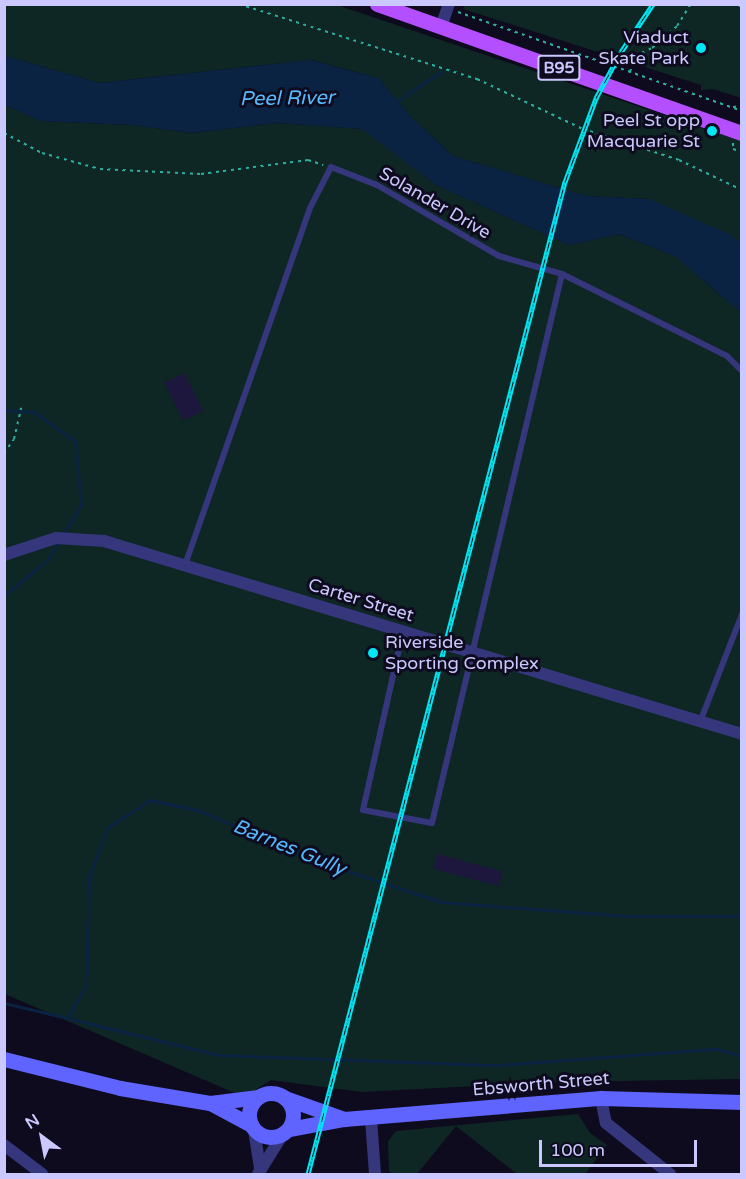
<!DOCTYPE html>
<html>
<head>
<meta charset="utf-8">
<style>
  body { margin:0 }
  #map { position:relative; width:746px; height:1179px; overflow:hidden; background:#0d0b1d; font-family:"Varela Round",sans-serif }
  div>[style] { position:absolute }
  [style*='--x'] { left:calc(var(--x)*1px); top:calc(var(--y)*1px); width:calc(var(--w)*1px); rotate:calc(var(--a)*1deg) }
  .green>* { inset:0; background:#0e2725 }
  .water>* { inset:0; background:#0b2342 }
  .stream>* { height:3px; margin:-1.5px; padding:0 1.5px; transform-origin:1.5px; border-radius:1.5px; background:#0b2342 }
  .building>* { inset:0; background:#1d173e; transform-origin:0 0 }
  .path>* { height:2px; margin-top:-1px; transform-origin:0; background:repeating-linear-gradient(90deg,#2bafa1 0 3px,transparent 0 7.5px) }
  .lane>* { height:6px; margin:-3px; padding:0 3px; transform-origin:3px; border-radius:3px; background:#36367d }
  .street>* { height:12px; margin:-6px; padding:0 6px; transform-origin:6px; border-radius:6px; background:#36367d }
  .secondary>* { height:15px; margin:-7.5px; padding:0 7.5px; transform-origin:7.5px; border-radius:7.5px; background:#5f63ff }
  .secondary>.ring { margin:-7.5px; padding:0; box-sizing:content-box; background:none; border:15px solid #5f63ff; border-radius:50% }
  .primary>* { height:15px; margin:-7.5px; padding:0 7.5px; transform-origin:7.5px; border-radius:7.5px; background:#b44fff }
  .rail>* { height:5px; margin-top:-2.5px; transform-origin:0; background:repeating-linear-gradient(90deg,#0d0b1d 0 9px,#00e6f3 0 18px); box-sizing:border-box; border-block:2px solid #00e6f3 }
  .dots>* { width:16px; height:16px; translate:-50% -50%; box-sizing:border-box; border:3px solid #0d0b1d; border-radius:50% }
  span { translate:-50% -50%; white-space:nowrap; text-align:center; line-height:1.15; -webkit-text-stroke:6px #0d0b1d; paint-order:stroke }
  .shield-label span { padding:2px 4px; background:#0d0b1d; border:2px solid; border-radius:4px; -webkit-text-stroke-width:0 }
  .shield-label { font-size:16px; color:#cbc8ff; font-weight:700 }
  .poi-label { font-size:18px; color:#cbc8ff }
  .right { translate:-100% -50%; text-align:right }
  .left { translate:0 -50%; text-align:left }
  .street-label { font-size:18px; color:#cbc8ff }
  .water-label { font-size:20px; color:#56b9ff; font-style:italic }
  .frame { position:absolute; inset:0; border:6px solid #cbc8ff; pointer-events:none }
  .north { position:absolute; left:12px; top:1107px; width:60px; height:60px; -webkit-text-stroke:4px #0d0b1d; paint-order:stroke; rotate:328deg; font-size:16px; font-weight:700; line-height:24px; text-align:center; color:#cbc8ff }
  .north::after { content:''; display:block; margin:auto; width:21px; height:27px; background:#cbc8ff; clip-path:polygon(50% 0,100% 100%,50% 72%,0 100%) }
  .scale { position:absolute; left:539px; top:1140px; width:158px; height:27px; box-sizing:border-box; border:3px solid #cbc8ff; border-top:0; padding-left:8px; font-size:18px; line-height:21px; white-space:nowrap; color:#cbc8ff; -webkit-text-stroke:4px #0d0b1d; paint-order:stroke }
</style>
</head>
<body>
<div id="map">
  <div class="green">
    <div style="clip-path:polygon(465px 4px,741px 5px,741px 98px,713px 89px,701px 90px,701px 85px,463px 9px)"></div>
    <div style="clip-path:polygon(4px 5px,337px 5px,741px 141px,741px 243px,649px 199px,587px 196px,453px 156px,409px 115px,378px 78px,312px 60px,99px 83px,5px 56px)"></div>
    <div style="clip-path:polygon(5px 105px,41px 121px,132px 125px,192px 133px,277px 123px,363px 129px,436px 185px,569px 245px,619px 234px,675px 256px,741px 313px,741px 1079px,556px 1082px,362px 1092px,271px 1080px,244px 1097px,5px 994px)"></div>
    <div style="clip-path:polygon(578px 1114px,590px 1133px,607px 1145px,585px 1174px,517px 1174px,456px 1126px,417px 1174px,393px 1174px,389px 1171px,388px 1141px,396px 1131px)"></div>
  </div>
  <div class="water">
    <div style="clip-path:polygon(5px 56px,99px 83px,311px 60px,378px 78px,409px 115px,453px 156px,587px 196px,649px 199px,729px 234px,741px 243px,741px 313px,675px 256px,619px 234px,569px 245px,436px 185px,362px 129px,277px 123px,192px 133px,132px 125px,41px 121px,5px 105px)"></div>
  </div>
  <div class="stream">
    <div style="--x:396;--y:102;--w:55;--a:-34"></div>
    <div style="--x:4;--y:410;--w:30;--a:4"></div>
    <div style="--x:34;--y:412;--w:50;--a:35.3"></div>
    <div style="--x:75;--y:441;--w:64;--a:84.6"></div>
    <div style="--x:81;--y:505;--w:35;--a:121"></div>
    <div style="--x:4;--y:596;--w:57;--a:-40.1"></div>
    <div style="--x:48;--y:559;--w:19;--a:-58"></div>
    <div style="--x:4;--y:1003;--w:65;--a:13.4"></div>
    <div style="--x:67;--y:1018;--w:38;--a:-60"></div>
    <div style="--x:86;--y:985;--w:108;--a:-88.4"></div>
    <div style="--x:89;--y:877;--w:52;--a:-69.8"></div>
    <div style="--x:107;--y:828;--w:51;--a:-33.1"></div>
    <div style="--x:150;--y:800;--w:52;--a:12.2"></div>
    <div style="--x:201;--y:811;--w:111;--a:23.8"></div>
    <div style="--x:303;--y:856;--w:145;--a:18.4"></div>
    <div style="--x:441;--y:902;--w:187;--a:4.3"></div>
    <div style="--x:627;--y:916;--w:115;--a:0"></div>
    <div style="--x:67;--y:1018;--w:156;--a:13.7"></div>
    <div style="--x:219;--y:1055;--w:278;--a:2.1"></div>
    <div style="--x:497;--y:1065;--w:221;--a:-4.2"></div>
    <div style="--x:717;--y:1049;--w:26;--a:16"></div>
  </div>
  <div class="building">
    <div style="left:184px;top:373px;width:42px;height:22px;rotate:63deg"></div>
    <div style="left:437px;top:854px;width:68px;height:15px;rotate:15deg"></div>
  </div>
  <div class="path">
    <div style="--x:239;--y:4;--w:250;--a:17.5"></div>
    <div style="--x:477;--y:79;--w:117;--a:25.3"></div>
    <div style="--x:583;--y:129;--w:101;--a:17.9"></div>
    <div style="--x:679;--y:160;--w:70;--a:25.5"></div>
    <div style="--x:738;--y:4;--w:6;--a:51"></div>
    <div style="--x:458;--y:12;--w:301;--a:19.2"></div>
    <div style="--x:630;--y:72;--w:17;--a:-73"></div>
    <div style="--x:635;--y:56;--w:19;--a:-25"></div>
    <div style="--x:652;--y:48;--w:33;--a:-41"></div>
    <div style="--x:677;--y:26;--w:26;--a:-58"></div>
    <div style="--x:733;--y:107;--w:9;--a:-6"></div>
    <div style="--x:4;--y:133;--w:43;--a:27.8"></div>
    <div style="--x:42;--y:153;--w:60;--a:15.4"></div>
    <div style="--x:100;--y:169;--w:101;--a:2.8"></div>
    <div style="--x:201;--y:174;--w:108;--a:-7.5"></div>
    <div style="--x:308;--y:160;--w:16;--a:18"></div>
    <div style="--x:733;--y:143;--w:6;--a:90"></div>
    <div style="--x:733;--y:149;--w:9;--a:18"></div>
    <div style="--x:4;--y:453;--w:17;--a:-54"></div>
    <div style="--x:14;--y:439;--w:32;--a:-77"></div>
  </div>
  <div class="lane">
    <div style="--x:185;--y:565;--w:378;--a:-70.7"></div>
    <div style="--x:310;--y:208;--w:46;--a:-62.9"></div>
    <div style="--x:331;--y:167;--w:49;--a:21.4"></div>
    <div style="--x:377;--y:185;--w:141;--a:30.2"></div>
    <div style="--x:499;--y:256;--w:66;--a:15.9"></div>
    <div style="--x:562;--y:274;--w:184;--a:26.4"></div>
    <div style="--x:727;--y:356;--w:21;--a:45"></div>
    <div style="--x:403;--y:631;--w:183;--a:102.6"></div>
    <div style="--x:363;--y:810;--w:70;--a:10.7"></div>
    <div style="--x:432;--y:823;--w:564;--a:-76.68"></div>
    <div style="--x:700;--y:722;--w:116;--a:-68.7"></div>
  </div>
  <div class="street">
    <div style="--x:441;--y:27;--w:24;--a:-71"></div>
    <div style="--x:4;--y:555;--w:55;--a:-18.1"></div>
    <div style="--x:56;--y:538;--w:48;--a:3.6"></div>
    <div style="--x:104;--y:541;--w:667;--a:16.83"></div>
    <div style="--x:601;--y:1098;--w:25;--a:79"></div>
    <div style="--x:606;--y:1123;--w:82;--a:38.6"></div>
    <div style="--x:371;--y:1119;--w:55;--a:85.8"></div>
    <div style="--x:254;--y:1130;--w:38;--a:81"></div>
    <div style="--x:4;--y:1145;--w:48;--a:37.3"></div>
    <div style="--x:258;--y:1174;--w:47;--a:-58"></div>
  </div>
  <div class="secondary">
    <div style="--x:4;--y:1059;--w:120;--a:14"></div>
    <div style="--x:120;--y:1088;--w:91;--a:9.5"></div>
    <div style="--x:210;--y:1103;--w:48;--a:-7.1"></div>
    <div class="ring" style="left:249px;top:1093px;width:29px;height:29px"></div>
    <div style="--x:285;--y:1098;--w:63;--a:19.6"></div>
    <div style="--x:210;--y:1103;--w:47;--a:28.2"></div>
    <div style="--x:289;--y:1129;--w:56;--a:-10.3"></div>
    <div style="--x:344;--y:1119;--w:258;--a:-4.7"></div>
    <div style="--x:601;--y:1098;--w:141;--a:1.6"></div>
  </div>
  <div class="primary">
    <div style="--x:377;--y:4;--w:387;--a:19.5"></div>
  </div>
  <div class="rail">
    <div style="--x:308;--y:1174;--w:1025;--a:-75.48"></div>
    <div style="--x:565;--y:182;--w:90;--a:-69.7"></div>
    <div style="--x:596;--y:98;--w:52;--a:-61.5"></div>
    <div style="--x:621;--y:52;--w:58;--a:-56.3"></div>
  </div>
  <div class="dots">
    <div style="left:701px;top:48px;background:#00e6f3"></div>
    <div style="left:712px;top:131px;background:#00e6f3"></div>
    <div style="left:373px;top:653px;background:#00e6f3"></div>
  </div>
  <div class="shield-label">
    <span style="left:559px;top:68px">B95</span>
  </div>
  <div class="poi-label">
    <span class="right" style="left:689px;top:48px">Viaduct<br>Skate Park</span>
    <span class="right" style="left:700px;top:131px">Peel St opp<br>Macquarie St</span>
    <span class="left" style="left:385px;top:653px">Riverside<br>Sporting Complex</span>
  </div>
  <div class="street-label">
    <span style="left:435px;top:203px;rotate:30deg">Solander Drive</span>
    <span style="left:361px;top:600px;rotate:17deg">Carter Street</span>
    <span style="left:541px;top:1084px;rotate:-5deg">Ebsworth Street</span>
  </div>
  <div class="water-label">
    <span style="left:287px;top:99px;rotate:-1deg">Peel River</span>
    <span style="left:289px;top:848px;rotate:22deg">Barnes Gully</span>
  </div>
  <div class="frame"></div>
  <div class="north">N</div>
  <div class="scale">100 m</div>
</div>
</body>
</html>
